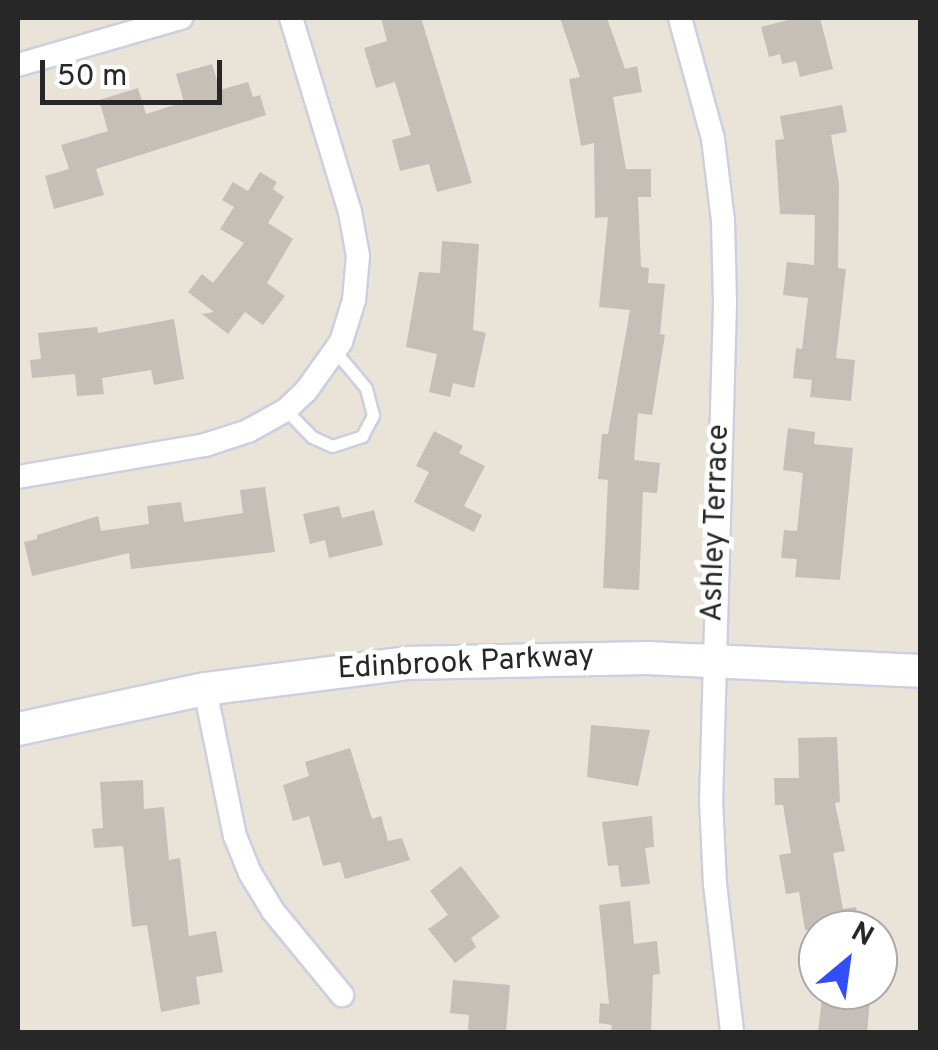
<!DOCTYPE html>
<html>
<head>
<meta charset="utf-8">
<style>
  body { margin:0 }
  #map { position:relative; width:938px; height:1050px; overflow:hidden; background:#eae3d7; font-family:Overpass,sans-serif }
  div>[style] { position:absolute }
  [style*='--x'] { left:calc(var(--x)*1px); top:calc(var(--y)*1px); width:calc(var(--w)*1px); rotate:calc(var(--a)*1deg) }
  .building>* { inset:0; background:#c5bfb7 }
  .roads { filter:drop-shadow(2px 0 #cccfe1) drop-shadow(-2px 0 #cccfe1) drop-shadow(0 2px #cccfe1) drop-shadow(0 -2px #cccfe1) }
  .lane>* { height:11px; margin:-5.5px; padding:0 5.5px; transform-origin:5.5px; border-radius:5.5px; background:#fff }
  .street>* { height:22px; margin:-11px; padding:0 11px; transform-origin:11px; border-radius:11px; background:#fff }
  .secondary>* { height:32px; margin:-16px; padding:0 16px; transform-origin:16px; border-radius:16px; background:#fff }
  span { translate:-50% -50%; white-space:nowrap; text-align:center; line-height:1.15; -webkit-text-stroke:9px #fff; paint-order:stroke }
  .street-label { font-size:30px; color:#272727 }
  .frame { position:absolute; inset:0; border:20px solid #272727; pointer-events:none }
  .north { position:absolute; left:798px; top:910px; width:100px; height:100px; box-sizing:border-box; background:#fff; border:2px solid #a9a9a9; border-radius:50%; rotate:29deg; font-size:28px; font-weight:700; line-height:40px; text-align:center; color:#272727 }
  .north::after { content:''; display:block; margin:auto; width:35px; height:45px; background:#304efe; clip-path:polygon(50% 0,100% 100%,50% 72%,0 100%) }
  .scale { position:absolute; left:40px; top:60px; width:182px; height:45px; box-sizing:border-box; border:5px solid #272727; border-top:0; padding-left:12px; font-size:30px; line-height:35px; white-space:nowrap; color:#272727; -webkit-text-stroke:8px #fff; paint-order:stroke }
</style>
</head>
<body>
<div id="map">
  <div class="building">
    <div style="clip-path:polygon(381px 18px,421px 18px,472px 183px,437px 192px,429px 164px,400px 171px,392px 140px,411px 135px,395px 82px,376px 88px,364px 48px,387px 41px)"></div>
    <div style="clip-path:polygon(560px 18px,607px 18px,625px 69px,637px 66px,642px 92px,613px 97px,626px 169px,651px 169px,651px 197px,638px 197px,641px 267px,649px 268px,648px 283px,665px 284px,660px 334px,665px 335px,652px 415px,638px 413px,634px 460px,660px 463px,657px 493px,643px 492px,639px 590px,603px 588px,608px 480px,598px 479px,602px 434px,608px 434px,630px 310px,599px 307px,608px 217px,595px 218px,594px 143px,581px 146px,569px 79px,580px 77px)"></div>
    <div style="clip-path:polygon(796px 18px,820px 18px,833px 69px,800px 77px,796px 61px,782px 64px,780px 54px,769px 57px,761px 27px)"></div>
    <div style="clip-path:polygon(212px 64px,220px 90px,248px 82px,253px 97px,260px 95px,266px 115px,96px 169px,104px 195px,54px 209px,45px 176px,69px 169px,61px 145px,108px 131px,99px 100px,138px 88px,146px 114px,184px 102px,176px 74px)"></div>
    <div style="clip-path:polygon(842px 105px,847px 132px,831px 135px,839px 184px,838px 268px,846px 269px,836px 358px,855px 360px,851px 401px,810px 397px,812px 380px,793px 378px,796px 348px,802px 349px,808px 298px,783px 295px,787px 262px,814px 265px,815px 215px,780px 214px,775px 140px,784px 139px,780px 116px)"></div>
    <div style="clip-path:polygon(260px 172px,277px 182px,273px 189px,284px 197px,268px 223px,293px 239px,267px 283px,285px 296px,263px 325px,245px 312px,228px 334px,202px 314px,214px 312px,188px 292px,202px 274px,213px 283px,244px 243px,220px 229px,234px 207px,222px 200px,233px 182px,248px 191px)"></div>
    <div style="clip-path:polygon(442px 241px,479px 244px,473px 330px,486px 333px,474px 388px,453px 383px,450px 397px,429px 392px,437px 354px,406px 347px,419px 272px,440px 273px)"></div>
    <div style="clip-path:polygon(174px 319px,184px 379px,154px 385px,151px 370px,102px 378px,104px 394px,77px 396px,75px 374px,32px 378px,30px 360px,41px 359px,38px 333px,97px 327px,98px 333px)"></div>
    <div style="clip-path:polygon(788px 428px,815px 432px,814px 444px,853px 448px,840px 580px,795px 577px,797px 559px,781px 558px,784px 530px,797px 531px,803px 473px,783px 470px)"></div>
    <div style="clip-path:polygon(434px 431px,463px 446px,459px 453px,485px 466px,464px 506px,482px 515px,474px 532px,414px 502px,429px 472px,416px 466px)"></div>
    <div style="clip-path:polygon(265px 487px,275px 552px,131px 569px,129px 553px,32px 576px,24px 542px,37px 539px,37px 535px,98px 516px,101px 531px,149px 524px,147px 506px,181px 502px,184px 522px,243px 513px,240px 490px)"></div>
    <div style="clip-path:polygon(339px 506px,342px 518px,374px 510px,383px 545px,329px 558px,325px 540px,310px 544px,303px 514px)"></div>
    <div style="clip-path:polygon(591px 725px,650px 730px,638px 786px,587px 777px)"></div>
    <div style="clip-path:polygon(837px 737px,840px 802px,835px 803px,845px 851px,833px 853px,843px 909px,856px 907px,860px 930px,805px 930px,799px 892px,786px 894px,779px 855px,791px 853px,783px 805px,775px 805px,774px 778px,799px 778px,798px 738px)"></div>
    <div style="clip-path:polygon(350px 748px,372px 819px,381px 816px,388px 841px,402px 838px,410px 860px,345px 879px,340px 862px,323px 866px,309px 816px,293px 821px,283px 785px,309px 776px,305px 762px)"></div>
    <div style="clip-path:polygon(143px 780px,144px 809px,164px 807px,169px 860px,180px 858px,189px 936px,216px 931px,223px 972px,196px 977px,200px 1004px,161px 1012px,147px 925px,132px 927px,123px 846px,94px 848px,92px 829px,103px 828px,100px 782px)"></div>
    <div style="clip-path:polygon(652px 816px,654px 847px,645px 848px,650px 884px,621px 887px,618px 865px,608px 866px,602px 822px)"></div>
    <div style="clip-path:polygon(461px 866px,500px 917px,471px 938px,476px 947px,455px 963px,428px 929px,448px 915px,430px 891px)"></div>
    <div style="clip-path:polygon(630px 901px,634px 944px,657px 941px,660px 974px,653px 975px,651px 1032px,611px 1032px,612px 1025px,599px 1023px,600px 1003px,609px 1004px,599px 905px)"></div>
    <div style="clip-path:polygon(453px 980px,510px 985px,506px 1032px,468px 1032px,469px 1015px,450px 1013px)"></div>
    <div style="clip-path:polygon(823px 990px,871px 990px,867px 1032px,818px 1032px)"></div>
  </div>
  <div class="roads">
    <div class="lane">
      <div style="--x:286;--y:410;--w:37;--a:46"></div>
      <div style="--x:312;--y:437;--w:22;--a:24"></div>
      <div style="--x:332;--y:446;--w:32;--a:-18"></div>
      <div style="--x:362;--y:436;--w:24;--a:-62"></div>
      <div style="--x:373;--y:415;--w:28;--a:-105"></div>
      <div style="--x:366;--y:388;--w:48;--a:-130"></div>
    </div>
    <div class="street">
      <div style="--x:680;--y:18;--w:125;--a:74.7"></div>
      <div style="--x:713;--y:139;--w:83;--a:83"></div>
      <div style="--x:723;--y:221;--w:82;--a:88.6"></div>
      <div style="--x:725;--y:303;--w:497;--a:91.6"></div>
      <div style="--x:711;--y:800;--w:84;--a:87.3"></div>
      <div style="--x:715;--y:884;--w:149;--a:83.4"></div>
      <div style="--x:18;--y:65;--w:170;--a:-16.1"></div>
      <div style="--x:18;--y:477;--w:190;--a:-9.7"></div>
      <div style="--x:205;--y:445;--w:45;--a:-18"></div>
      <div style="--x:248;--y:431;--w:43;--a:-28.9"></div>
      <div style="--x:286;--y:410;--w:28;--a:-44"></div>
      <div style="--x:306;--y:391;--w:60;--a:-54.5"></div>
      <div style="--x:341;--y:342;--w:44;--a:-72.8"></div>
      <div style="--x:354;--y:300;--w:44;--a:-84.8"></div>
      <div style="--x:358;--y:256;--w:45;--a:-100.3"></div>
      <div style="--x:350;--y:212;--w:203;--a:-106.9"></div>
      <div style="--x:205;--y:689;--w:150;--a:78.5"></div>
      <div style="--x:235;--y:836;--w:40;--a:68"></div>
      <div style="--x:250;--y:873;--w:44;--a:58.8"></div>
      <div style="--x:273;--y:911;--w:109;--a:50.6"></div>
    </div>
    <div class="secondary">
      <div style="--x:18;--y:729;--w:191;--a:-12.1"></div>
      <div style="--x:205;--y:689;--w:204;--a:-7.3"></div>
      <div style="--x:407;--y:663;--w:240;--a:-1.2"></div>
      <div style="--x:647;--y:658;--w:273;--a:2.7"></div>
    </div>
  </div>
  <div class="street-label">
    <span style="left:717px;top:523px;rotate:-88deg">Ashley Terrace</span>
    <span style="left:466px;top:664px;rotate:-3deg">Edinbrook Parkway</span>
  </div>
  <div class="frame"></div>
  <div class="north">N</div>
  <div class="scale">50 m</div>
</div>
</body>
</html>
